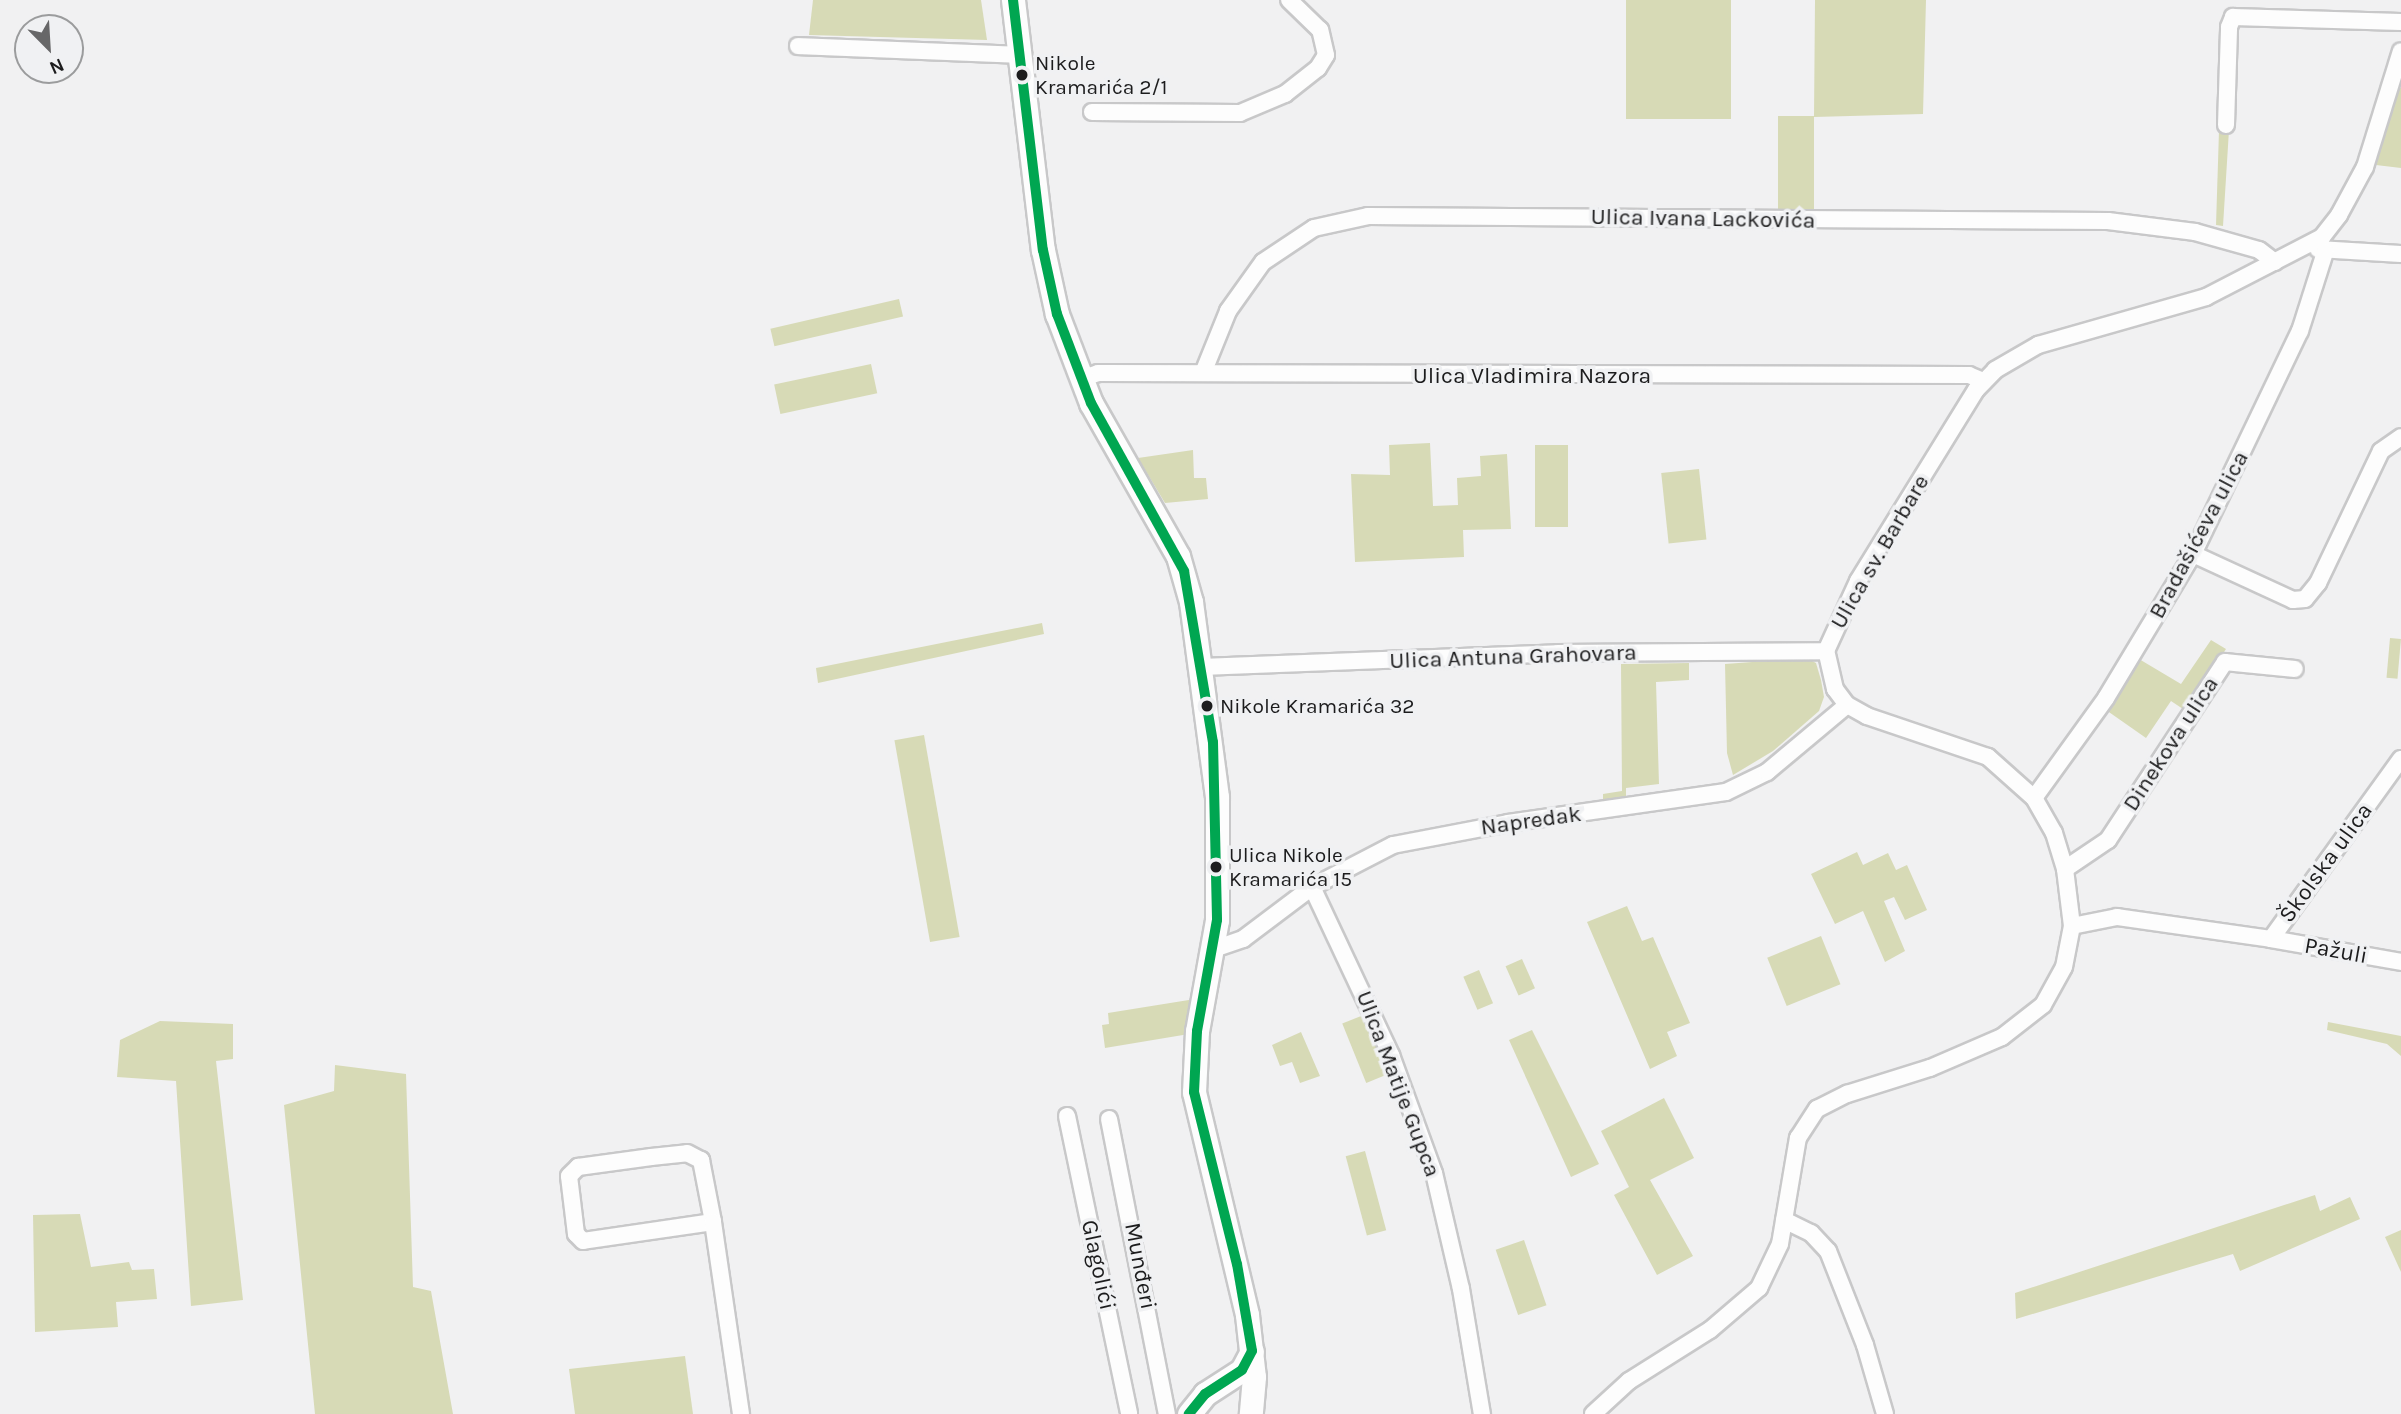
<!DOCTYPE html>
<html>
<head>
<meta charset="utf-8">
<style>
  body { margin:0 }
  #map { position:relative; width:2401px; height:1414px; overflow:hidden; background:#f1f1f2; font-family:Karla,sans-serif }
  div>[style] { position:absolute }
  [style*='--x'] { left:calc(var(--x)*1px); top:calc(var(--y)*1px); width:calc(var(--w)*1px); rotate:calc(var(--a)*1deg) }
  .green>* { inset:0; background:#d7dab6; transform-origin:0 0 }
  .roads { filter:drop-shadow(2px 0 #c8c8c9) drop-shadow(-2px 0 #c8c8c9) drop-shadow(0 2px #c8c8c9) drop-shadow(0 -2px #c8c8c9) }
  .minor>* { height:16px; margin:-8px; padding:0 8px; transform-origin:8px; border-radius:8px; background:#fdfdfd }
  .secondary>* { height:23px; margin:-11.5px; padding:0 11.5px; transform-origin:11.5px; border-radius:11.5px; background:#fdfdfd }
  .bus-1>* { height:10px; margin:-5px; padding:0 5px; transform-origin:5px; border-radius:5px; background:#00a651 }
  .dots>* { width:19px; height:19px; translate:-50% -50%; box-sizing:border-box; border:4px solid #f0f1f3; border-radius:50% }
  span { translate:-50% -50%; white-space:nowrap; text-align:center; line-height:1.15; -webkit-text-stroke:7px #f0f1f3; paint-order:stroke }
  .bus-label { font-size:21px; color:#1c1c1d }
  .left { translate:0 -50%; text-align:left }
  .street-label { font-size:23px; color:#1c1c1d }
  .north { position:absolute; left:14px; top:14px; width:70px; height:70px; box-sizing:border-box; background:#f0f1f3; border:2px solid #9b9c9d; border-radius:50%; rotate:156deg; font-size:19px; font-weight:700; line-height:28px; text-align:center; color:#1c1c1d }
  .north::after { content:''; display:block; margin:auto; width:24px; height:32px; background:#676768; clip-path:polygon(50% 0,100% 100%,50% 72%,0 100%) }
</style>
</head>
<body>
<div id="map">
  <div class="green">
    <div style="clip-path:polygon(813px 0,981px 0,987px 40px,809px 35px)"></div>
    <div style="left:1626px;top:0;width:105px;height:119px"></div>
    <div style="clip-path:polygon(1815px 0,1926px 0,1923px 114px,1814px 117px,1814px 212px,1778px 212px,1778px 116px,1814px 116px)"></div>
    <div style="clip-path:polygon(2401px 87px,2401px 168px,2376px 165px,2399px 89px)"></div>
    <div style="clip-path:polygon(2229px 130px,2223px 226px,2216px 225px,2219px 131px)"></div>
    <div style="left:899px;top:299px;width:18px;height:132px;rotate:77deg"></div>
    <div style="left:871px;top:364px;width:30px;height:99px;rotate:78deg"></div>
    <div style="clip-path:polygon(1430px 443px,1433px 506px,1458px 505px,1457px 478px,1481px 476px,1480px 456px,1507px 454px,1511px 529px,1463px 530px,1464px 557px,1355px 562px,1351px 474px,1390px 475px,1389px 445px)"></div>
    <div style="left:1535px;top:445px;width:33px;height:82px"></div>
    <div style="clip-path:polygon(1193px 450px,1194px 478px,1206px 478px,1208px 499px,1165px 503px,1138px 458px)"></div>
    <div style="left:1699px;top:469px;width:71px;height:38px;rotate:84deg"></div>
    <div style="clip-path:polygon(1042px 623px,1044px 634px,818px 683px,816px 668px)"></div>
    <div style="left:2390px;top:638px;width:11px;height:40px;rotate:5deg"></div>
    <div style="clip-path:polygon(2211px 640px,2226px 649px,2186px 711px,2171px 701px,2146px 738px,2106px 710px,2139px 659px,2181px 684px)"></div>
    <div style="clip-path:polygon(1806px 658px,1816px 663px,1821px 680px,1824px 697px,1819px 711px,1773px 751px,1733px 775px,1727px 753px,1725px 664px)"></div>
    <div style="clip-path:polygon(1689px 663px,1689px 680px,1656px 682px,1659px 784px,1626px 788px,1626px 803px,1603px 805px,1603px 794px,1622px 791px,1621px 664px)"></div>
    <div style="left:924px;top:735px;width:205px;height:30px;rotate:80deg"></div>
    <div style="clip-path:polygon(1857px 852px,1863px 865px,1888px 853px,1896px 870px,1907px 865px,1927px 910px,1905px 920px,1894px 897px,1884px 901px,1905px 951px,1885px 962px,1863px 911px,1835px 924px,1811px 874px)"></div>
    <div style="clip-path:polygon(1627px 906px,1642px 941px,1653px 937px,1690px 1023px,1667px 1032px,1677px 1056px,1650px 1069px,1587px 922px)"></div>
    <div style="left:1821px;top:936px;width:52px;height:58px;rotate:68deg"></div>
    <div style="left:1522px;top:959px;width:32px;height:18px;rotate:66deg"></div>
    <div style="left:1479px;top:970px;width:36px;height:17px;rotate:67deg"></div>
    <div style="clip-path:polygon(1195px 999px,1189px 1034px,1105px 1048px,1102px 1025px,1109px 1024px,1108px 1013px)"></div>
    <div style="left:1371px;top:1012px;width:64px;height:31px;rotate:68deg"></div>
    <div style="clip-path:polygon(160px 1021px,233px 1024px,233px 1059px,216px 1061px,243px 1300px,191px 1306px,176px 1081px,117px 1077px,120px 1040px)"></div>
    <div style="clip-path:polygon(2328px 1022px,2401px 1036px,2401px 1056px,2387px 1044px,2327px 1030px)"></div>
    <div style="clip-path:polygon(1532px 1030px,1599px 1164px,1571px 1177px,1509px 1040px)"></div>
    <div style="clip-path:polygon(1301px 1032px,1320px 1076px,1300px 1083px,1292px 1062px,1280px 1066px,1272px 1045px)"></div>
    <div style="clip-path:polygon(335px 1065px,406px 1074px,413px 1287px,431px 1291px,453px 1414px,315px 1414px,284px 1105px,334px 1091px)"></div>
    <div style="clip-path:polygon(1664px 1098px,1694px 1158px,1650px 1180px,1693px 1256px,1657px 1275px,1614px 1195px,1629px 1187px,1601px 1131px)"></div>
    <div style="left:1365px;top:1151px;width:82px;height:20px;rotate:75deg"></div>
    <div style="clip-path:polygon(2315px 1195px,2320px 1211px,2350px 1197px,2360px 1219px,2240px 1271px,2233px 1254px,2016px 1319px,2015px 1293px)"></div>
    <div style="clip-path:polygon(80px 1214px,91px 1267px,129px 1262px,132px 1270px,154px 1269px,157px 1299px,116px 1302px,118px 1327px,35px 1332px,33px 1215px)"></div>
    <div style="clip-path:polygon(2401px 1230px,2401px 1272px,2385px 1237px)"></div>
    <div style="left:1524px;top:1240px;width:69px;height:30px;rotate:71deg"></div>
    <div style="clip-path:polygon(685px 1356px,693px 1414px,575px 1414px,569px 1369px)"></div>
  </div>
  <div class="roads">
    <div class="minor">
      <div style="--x:798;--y:46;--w:223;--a:2.3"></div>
      <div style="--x:1092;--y:112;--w:148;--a:0.4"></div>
      <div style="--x:1240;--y:113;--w:49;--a:-22.9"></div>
      <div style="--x:1285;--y:94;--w:42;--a:-38.2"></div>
      <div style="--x:1318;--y:68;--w:15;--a:-58"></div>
      <div style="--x:1326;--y:55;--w:26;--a:-103"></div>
      <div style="--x:1320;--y:30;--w:43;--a:-135.9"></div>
      <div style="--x:2226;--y:125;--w:98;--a:-88.2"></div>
      <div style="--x:2229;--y:27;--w:11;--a:-68"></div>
      <div style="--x:2233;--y:17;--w:168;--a:1.7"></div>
      <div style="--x:2318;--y:249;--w:83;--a:3.4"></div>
      <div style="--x:1203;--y:373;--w:67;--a:-68"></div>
      <div style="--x:1228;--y:311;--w:60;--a:-54.5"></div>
      <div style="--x:1263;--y:262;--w:61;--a:-33.7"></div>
      <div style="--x:1314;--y:228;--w:55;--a:-12.5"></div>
      <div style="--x:1368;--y:216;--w:740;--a:0.39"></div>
      <div style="--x:2108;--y:221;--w:88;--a:7.2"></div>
      <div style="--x:2195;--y:232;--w:66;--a:15.7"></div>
      <div style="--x:2259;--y:250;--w:20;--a:37"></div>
      <div style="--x:1080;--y:379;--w:19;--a:-18"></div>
      <div style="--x:1098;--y:373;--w:871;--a:0.13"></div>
      <div style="--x:1969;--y:375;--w:15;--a:23"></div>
      <div style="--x:2193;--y:554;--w:110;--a:24.7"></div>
      <div style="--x:2293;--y:600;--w:12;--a:-5"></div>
      <div style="--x:2305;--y:599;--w:21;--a:-51"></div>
      <div style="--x:2318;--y:583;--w:146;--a:-64.5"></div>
      <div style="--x:2381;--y:451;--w:24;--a:-35"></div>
      <div style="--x:1201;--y:667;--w:357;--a:-2.2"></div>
      <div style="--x:1558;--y:653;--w:268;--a:-0.4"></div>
      <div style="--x:2034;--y:798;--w:123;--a:-54.2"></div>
      <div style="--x:2106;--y:698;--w:168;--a:-58.9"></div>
      <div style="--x:2193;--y:554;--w:247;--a:-64.4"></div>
      <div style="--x:2300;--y:331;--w:83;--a:-72.4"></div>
      <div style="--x:2065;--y:869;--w:52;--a:-34"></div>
      <div style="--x:2108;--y:840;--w:213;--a:-56.7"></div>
      <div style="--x:2225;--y:662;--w:70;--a:5.7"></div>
      <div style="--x:1312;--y:887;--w:186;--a:64.8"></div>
      <div style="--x:1391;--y:1055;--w:126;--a:70"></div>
      <div style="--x:1434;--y:1173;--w:119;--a:76.9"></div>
      <div style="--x:1461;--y:1289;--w:127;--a:80.5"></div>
      <div style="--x:2072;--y:926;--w:46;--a:-11.3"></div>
      <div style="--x:2117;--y:917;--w:156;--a:8.1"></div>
      <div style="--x:2271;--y:939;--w:222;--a:-54.2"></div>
      <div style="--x:2271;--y:939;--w:132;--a:10"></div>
      <div style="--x:1214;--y:949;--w:31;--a:-19"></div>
      <div style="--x:1243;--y:939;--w:86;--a:-37"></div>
      <div style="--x:1312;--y:887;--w:91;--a:-27.4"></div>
      <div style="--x:1393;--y:845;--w:117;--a:-10.8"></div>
      <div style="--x:1508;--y:823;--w:220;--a:-8.1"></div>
      <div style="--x:1726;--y:792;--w:46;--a:-26"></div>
      <div style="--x:1767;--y:772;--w:104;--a:-39.9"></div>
      <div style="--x:1067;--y:1116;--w:304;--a:78.2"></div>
      <div style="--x:1109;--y:1119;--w:301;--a:78.9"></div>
      <div style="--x:1784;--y:1220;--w:30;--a:26"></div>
      <div style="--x:1811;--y:1233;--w:25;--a:47"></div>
      <div style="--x:1828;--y:1251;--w:101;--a:68.5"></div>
      <div style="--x:1865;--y:1345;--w:72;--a:73.8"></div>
      <div style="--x:713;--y:1222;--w:131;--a:171.7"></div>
      <div style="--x:583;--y:1241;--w:10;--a:-135"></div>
      <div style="--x:576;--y:1234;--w:58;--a:-96.9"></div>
      <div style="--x:569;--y:1176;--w:13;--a:-45"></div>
      <div style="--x:578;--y:1167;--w:74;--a:-7.8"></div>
      <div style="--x:651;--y:1157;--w:36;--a:-6"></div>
      <div style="--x:687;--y:1153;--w:16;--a:27"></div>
      <div style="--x:701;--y:1160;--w:63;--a:79"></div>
      <div style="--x:713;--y:1222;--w:194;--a:81.7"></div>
      <div style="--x:1593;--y:1414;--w:49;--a:-42.5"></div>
      <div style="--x:1629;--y:1381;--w:96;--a:-32.2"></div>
      <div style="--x:1710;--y:1330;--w:65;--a:-40.6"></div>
      <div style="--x:1759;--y:1288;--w:49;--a:-64.5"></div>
      <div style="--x:1780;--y:1244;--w:108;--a:-80.4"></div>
      <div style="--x:1798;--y:1138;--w:35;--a:-57"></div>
      <div style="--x:1817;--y:1109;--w:34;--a:-27"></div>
      <div style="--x:1847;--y:1094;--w:87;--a:-17.4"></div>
      <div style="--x:1930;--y:1068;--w:78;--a:-23.3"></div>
      <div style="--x:2002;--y:1037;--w:52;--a:-38"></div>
      <div style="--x:2043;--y:1005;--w:43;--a:-61.1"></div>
      <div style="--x:2064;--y:967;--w:42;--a:-79"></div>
      <div style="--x:2072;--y:926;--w:57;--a:-97"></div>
      <div style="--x:2065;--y:869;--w:38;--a:-107"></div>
      <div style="--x:2054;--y:833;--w:40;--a:-119.7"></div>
      <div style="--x:2034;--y:798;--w:62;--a:-138.3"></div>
      <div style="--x:1988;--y:757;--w:128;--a:-161.3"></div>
      <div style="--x:1867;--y:716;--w:23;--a:-151"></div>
      <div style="--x:1847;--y:705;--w:20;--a:-127"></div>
      <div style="--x:1835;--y:689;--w:39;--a:-103"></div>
      <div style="--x:1826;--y:651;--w:77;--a:-65.4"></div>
      <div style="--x:1858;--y:581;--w:225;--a:-58.3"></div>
      <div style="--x:1976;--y:390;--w:28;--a:-46"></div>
      <div style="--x:1995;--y:370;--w:50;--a:-30.2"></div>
      <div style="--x:2038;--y:345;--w:175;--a:-15.9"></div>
      <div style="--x:2206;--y:297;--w:131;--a:-27.3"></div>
      <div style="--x:2322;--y:237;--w:28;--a:-52"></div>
      <div style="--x:2339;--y:215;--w:55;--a:-61.6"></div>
      <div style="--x:2365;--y:167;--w:121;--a:-72.8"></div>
    </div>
    <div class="secondary">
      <div style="--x:1013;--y:0;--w:252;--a:83.2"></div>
      <div style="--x:1043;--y:250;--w:66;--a:77.7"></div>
      <div style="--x:1057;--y:314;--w:95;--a:69.1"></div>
      <div style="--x:1091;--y:403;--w:176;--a:60.4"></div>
      <div style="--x:1178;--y:556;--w:48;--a:74.2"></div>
      <div style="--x:1191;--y:602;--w:197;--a:82.4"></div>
      <div style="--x:1217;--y:797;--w:123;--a:90"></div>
      <div style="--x:1217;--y:920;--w:113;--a:100.2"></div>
      <div style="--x:1197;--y:1031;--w:61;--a:92.8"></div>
      <div style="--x:1194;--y:1092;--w:229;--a:76.6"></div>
      <div style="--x:1247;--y:1315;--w:62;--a:83.6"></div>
      <div style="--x:1254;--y:1377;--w:37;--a:95"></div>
      <div style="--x:1189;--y:1414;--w:26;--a:-51"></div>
      <div style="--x:1205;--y:1394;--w:44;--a:-33"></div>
      <div style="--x:1242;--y:1370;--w:21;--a:-62"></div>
    </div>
  </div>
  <div class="bus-1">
    <div style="--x:1013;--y:0;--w:252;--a:83.2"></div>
    <div style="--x:1043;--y:250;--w:66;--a:77.7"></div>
    <div style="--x:1057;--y:314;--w:95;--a:69.1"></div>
    <div style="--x:1091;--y:403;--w:192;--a:61"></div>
    <div style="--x:1184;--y:571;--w:173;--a:80.4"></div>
    <div style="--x:1213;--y:742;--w:178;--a:88.7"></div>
    <div style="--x:1217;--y:920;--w:113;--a:100.2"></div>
    <div style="--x:1197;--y:1031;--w:61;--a:92.8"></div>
    <div style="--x:1194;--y:1092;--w:177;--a:76"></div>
    <div style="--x:1237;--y:1264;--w:88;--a:80.2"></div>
    <div style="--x:1252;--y:1351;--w:21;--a:118"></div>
    <div style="--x:1242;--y:1370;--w:44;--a:147"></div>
    <div style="--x:1205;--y:1394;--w:26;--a:129"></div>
  </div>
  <div class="dots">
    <div style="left:1022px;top:75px;background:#1c1c1d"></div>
    <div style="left:1207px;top:706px;background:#1c1c1d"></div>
    <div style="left:1216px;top:867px;background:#1c1c1d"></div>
  </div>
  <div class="bus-label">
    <span class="left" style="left:1035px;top:75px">Nikole<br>Kramarića 2/1</span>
    <span class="left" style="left:1220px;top:706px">Nikole Kramarića 32</span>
    <span class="left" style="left:1229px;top:867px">Ulica Nikole<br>Kramarića 15</span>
  </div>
  <div class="street-label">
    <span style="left:1703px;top:219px;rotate:1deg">Ulica Ivana Lackovića</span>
    <span style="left:1532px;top:376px">Ulica Vladimira Nazora</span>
    <span style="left:2199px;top:535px;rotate:-62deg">Bradašićeva ulica</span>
    <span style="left:1880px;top:552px;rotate:-60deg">Ulica sv. Barbare</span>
    <span style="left:1513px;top:657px;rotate:-2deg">Ulica Antuna Grahovara</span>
    <span style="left:2171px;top:744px;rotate:-57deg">Dinekova ulica</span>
    <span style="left:1531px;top:821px;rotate:-8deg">Napredak</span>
    <span style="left:2326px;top:863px;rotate:-54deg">Školska ulica</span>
    <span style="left:2336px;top:951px;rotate:10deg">Pažuli</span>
    <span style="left:1398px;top:1084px;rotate:69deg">Ulica Matije Gupca</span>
    <span style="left:1098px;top:1265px;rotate:78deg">Glagolići</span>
    <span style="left:1140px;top:1266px;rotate:79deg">Munđeri</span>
  </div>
  <div class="north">N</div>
</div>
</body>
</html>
